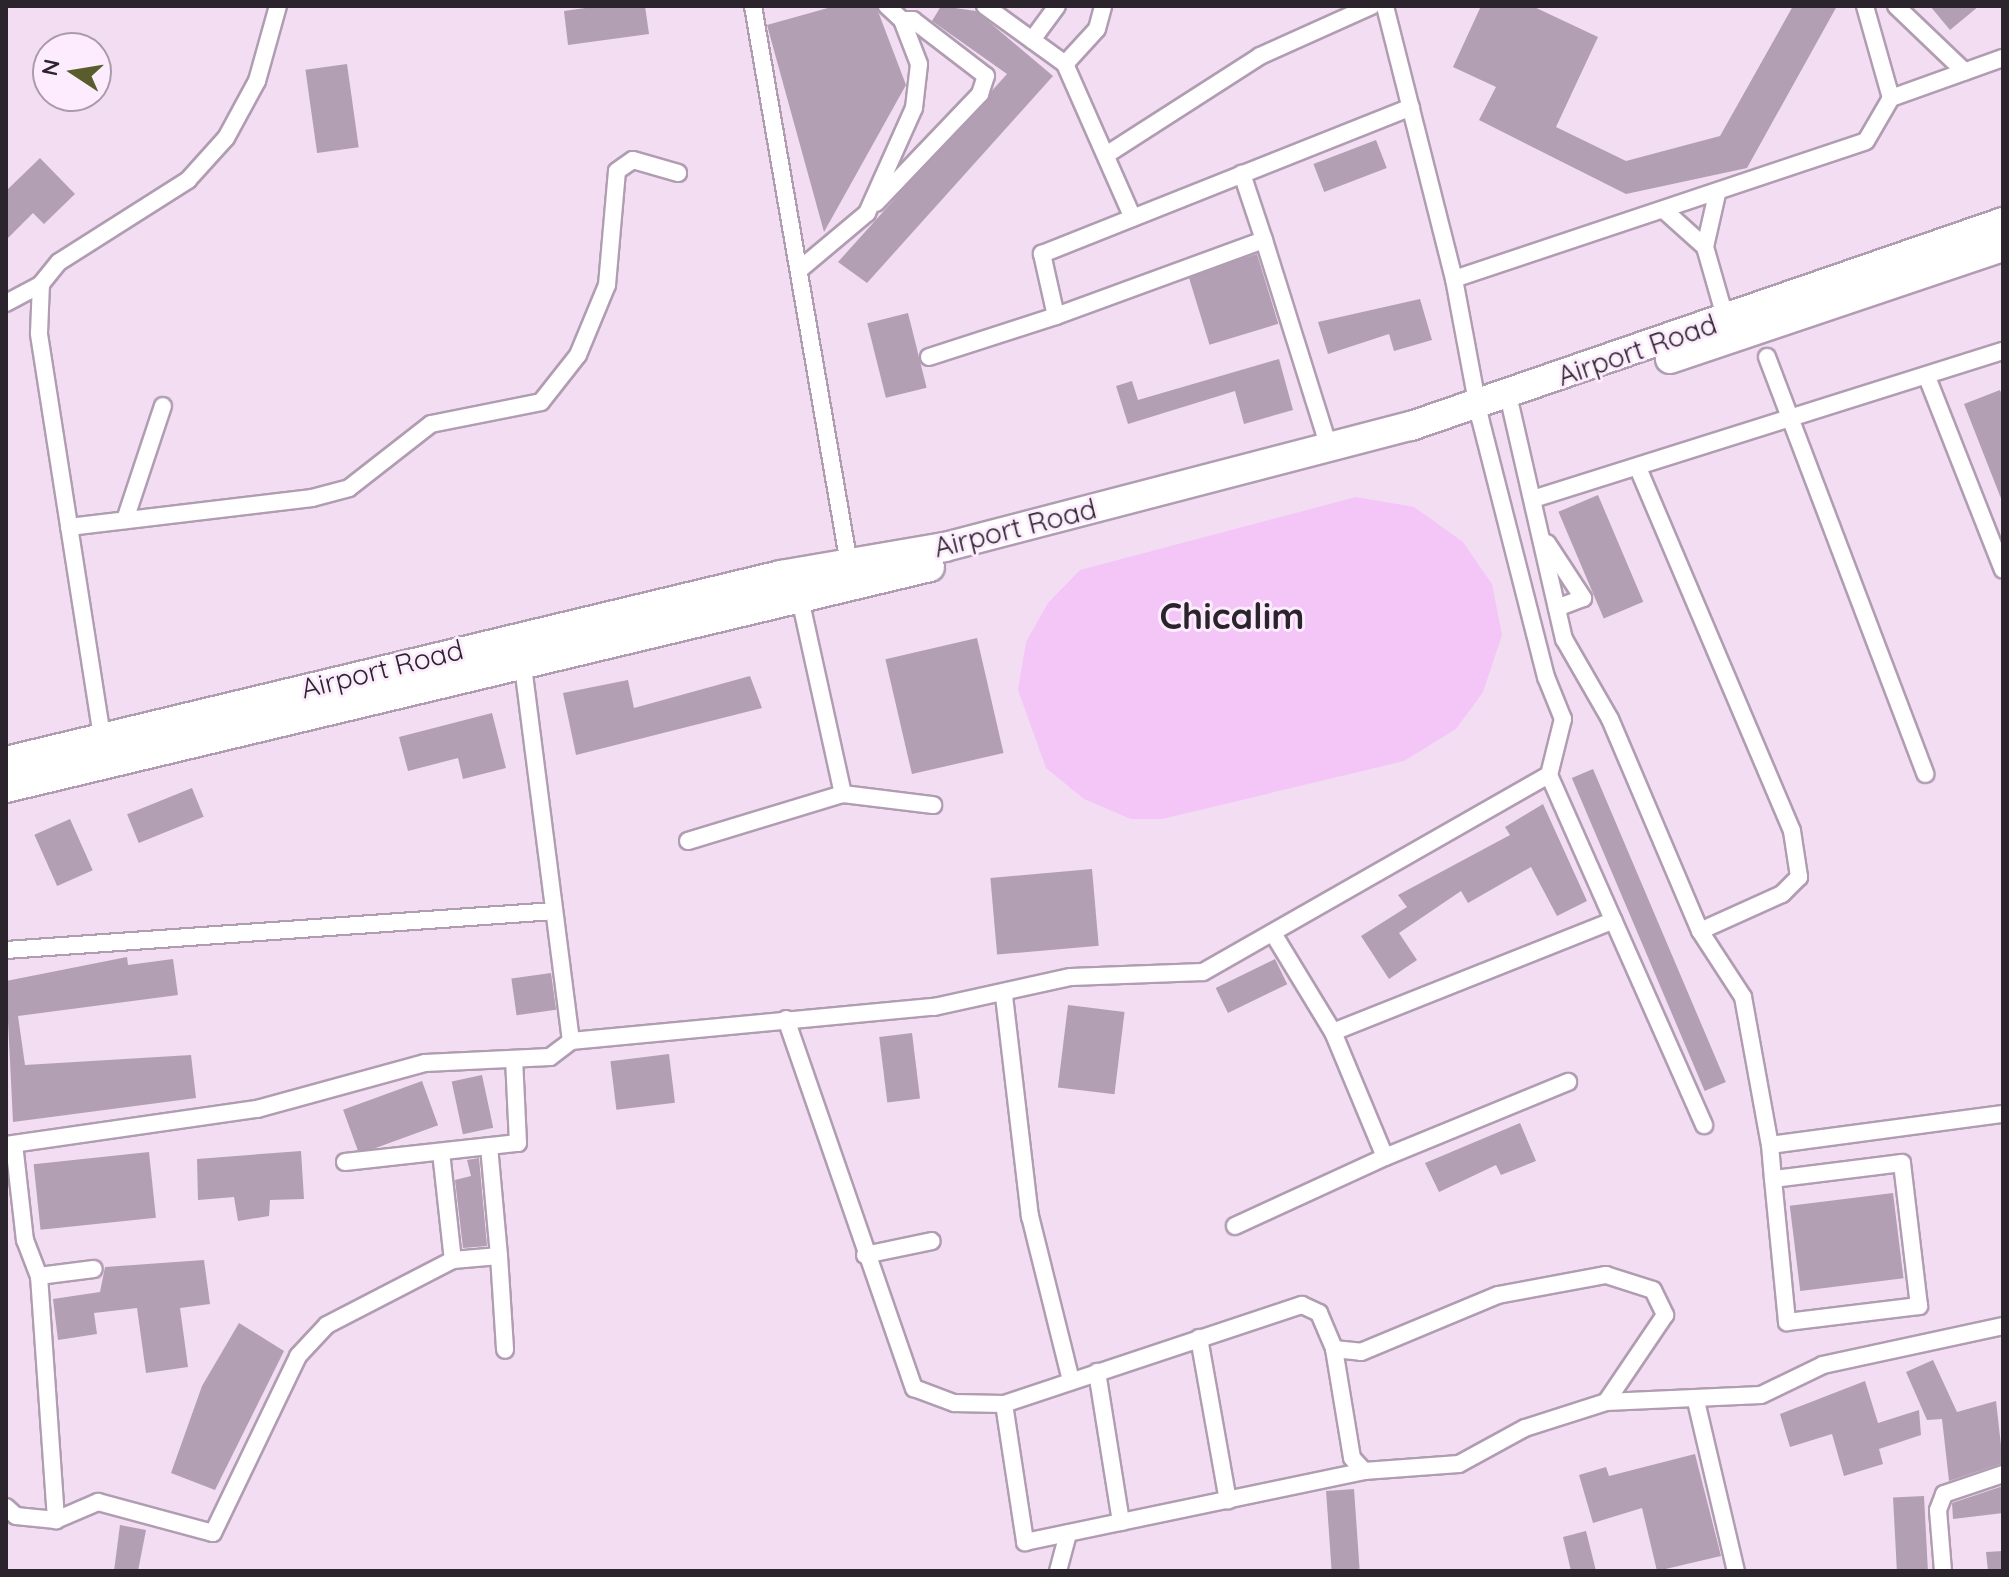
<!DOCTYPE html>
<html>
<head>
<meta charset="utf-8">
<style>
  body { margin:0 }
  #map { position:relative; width:2009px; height:1577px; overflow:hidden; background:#f2ddf3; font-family:Quicksand,sans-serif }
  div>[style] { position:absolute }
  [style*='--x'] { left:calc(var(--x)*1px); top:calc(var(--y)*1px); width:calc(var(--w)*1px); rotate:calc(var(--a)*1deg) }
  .green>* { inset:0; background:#f4c5f7 }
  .building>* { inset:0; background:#b39fb4; transform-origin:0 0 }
  .roads { filter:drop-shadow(2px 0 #b19db2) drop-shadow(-2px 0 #b19db2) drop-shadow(0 2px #b19db2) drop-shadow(0 -2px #b19db2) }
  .minor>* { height:16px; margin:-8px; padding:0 8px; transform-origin:8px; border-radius:8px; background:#fff }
  .trunk>* { height:28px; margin:-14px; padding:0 14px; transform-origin:14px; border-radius:14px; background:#fff }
  span { translate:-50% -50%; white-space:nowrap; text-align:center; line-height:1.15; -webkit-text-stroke:6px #fdecfe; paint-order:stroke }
  .street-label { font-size:28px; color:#2c242c }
  .district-label { font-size:36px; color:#2c242c; font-weight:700 }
  .frame { position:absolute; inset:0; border:8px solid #2c242c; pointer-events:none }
  .north { position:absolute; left:32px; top:32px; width:80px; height:80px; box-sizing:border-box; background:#fdecfe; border:2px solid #a99caa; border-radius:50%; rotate:282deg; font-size:22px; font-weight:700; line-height:32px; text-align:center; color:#2c242c }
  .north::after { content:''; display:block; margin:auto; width:28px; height:36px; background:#585d2b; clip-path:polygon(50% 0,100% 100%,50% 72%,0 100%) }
</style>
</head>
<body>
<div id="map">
  <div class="green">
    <div style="clip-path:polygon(1356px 497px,1414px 507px,1463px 542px,1492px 584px,1502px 635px,1483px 692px,1456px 729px,1404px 761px,1162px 819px,1131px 819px,1084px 799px,1046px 768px,1018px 690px,1026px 642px,1048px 603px,1080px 570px)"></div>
  </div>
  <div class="building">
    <div style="clip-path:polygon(600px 6px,645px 6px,649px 34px,568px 45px,564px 11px)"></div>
    <div style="clip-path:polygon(835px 6px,876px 6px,906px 85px,824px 232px,767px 25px)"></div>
    <div style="clip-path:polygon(941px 6px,976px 11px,1053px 76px,867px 283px,838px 262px,1007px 74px,932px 21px)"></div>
    <div style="clip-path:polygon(1481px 6px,1532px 6px,1598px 37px,1556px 127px,1626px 161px,1720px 136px,1793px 6px,1837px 6px,1747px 168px,1626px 194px,1479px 120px,1496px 87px,1453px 67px)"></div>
    <div style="clip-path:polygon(1930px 6px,1979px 6px,1950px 30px)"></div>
    <div style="left:347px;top:64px;width:84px;height:42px;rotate:82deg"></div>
    <div style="left:1376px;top:140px;width:30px;height:67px;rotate:69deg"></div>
    <div style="clip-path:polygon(40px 158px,75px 194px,44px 224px,33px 213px,6px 240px,6px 191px)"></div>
    <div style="left:1257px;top:254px;width:73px;height:72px;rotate:73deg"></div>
    <div style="clip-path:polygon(1420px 299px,1432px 340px,1394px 351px,1389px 334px,1328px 354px,1318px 322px)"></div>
    <div style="left:908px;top:313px;width:77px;height:42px;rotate:76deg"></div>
    <div style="clip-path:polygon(1279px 359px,1293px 410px,1244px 424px,1235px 391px,1128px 424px,1116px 386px,1132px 381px,1138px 400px)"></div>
    <div style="clip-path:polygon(2000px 390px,2003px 398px,2002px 501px,1964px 404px)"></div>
    <div style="left:1598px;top:495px;width:116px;height:43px;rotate:67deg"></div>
    <div style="left:977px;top:638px;width:118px;height:94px;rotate:77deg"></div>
    <div style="clip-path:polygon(750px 676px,762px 708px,576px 755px,563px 693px,628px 680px,634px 708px)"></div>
    <div style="clip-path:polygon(492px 713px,506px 768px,463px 779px,458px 758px,408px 771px,399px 737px)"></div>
    <div style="left:1593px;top:769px;width:340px;height:23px;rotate:67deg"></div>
    <div style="left:192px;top:788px;width:31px;height:70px;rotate:68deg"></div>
    <div style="clip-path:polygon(1543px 804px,1587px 901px,1557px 916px,1531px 867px,1468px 903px,1461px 891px,1399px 933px,1417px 960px,1389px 979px,1361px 936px,1407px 907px,1398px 895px,1510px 835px,1505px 827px)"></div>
    <div style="left:70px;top:819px;width:56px;height:39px;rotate:66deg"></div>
    <div style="left:1092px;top:869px;width:77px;height:102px;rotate:85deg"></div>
    <div style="clip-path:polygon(127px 957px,128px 965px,173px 959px,178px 995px,18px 1016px,25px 1065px,191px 1055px,196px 1098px,13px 1122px,6px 981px)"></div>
    <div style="left:1275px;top:959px;width:28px;height:66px;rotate:64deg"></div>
    <div style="left:551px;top:973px;width:37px;height:40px;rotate:82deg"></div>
    <div style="left:1068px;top:1005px;width:57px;height:83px;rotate:7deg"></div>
    <div style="left:912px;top:1033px;width:66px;height:33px;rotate:83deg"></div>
    <div style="left:669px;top:1054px;width:49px;height:59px;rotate:83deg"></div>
    <div style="left:482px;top:1075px;width:54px;height:31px;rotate:78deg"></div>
    <div style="left:422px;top:1081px;width:47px;height:84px;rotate:70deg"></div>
    <div style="clip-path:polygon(1520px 1123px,1536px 1161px,1501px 1175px,1496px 1165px,1439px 1192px,1425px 1163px)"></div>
    <div style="clip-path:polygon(301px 1151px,304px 1199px,270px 1200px,269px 1216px,238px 1221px,234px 1197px,198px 1200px,197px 1159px)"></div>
    <div style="left:149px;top:1152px;width:66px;height:116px;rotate:84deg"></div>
    <div style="clip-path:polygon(479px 1158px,487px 1246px,463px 1248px,455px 1180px,471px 1176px,467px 1160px)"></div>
    <div style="left:1893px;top:1193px;width:86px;height:104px;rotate:83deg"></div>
    <div style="clip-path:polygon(204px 1260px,210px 1304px,180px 1308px,188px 1367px,146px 1373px,137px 1308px,94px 1313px,97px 1334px,58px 1340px,53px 1299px,100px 1292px,105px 1267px)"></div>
    <div style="clip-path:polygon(239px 1323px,284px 1351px,215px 1490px,171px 1473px,202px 1386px)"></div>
    <div style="clip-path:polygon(1933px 1360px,1957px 1412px,1996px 1401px,2003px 1463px,1949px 1481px,1942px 1419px,1927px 1420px,1906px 1372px)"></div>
    <div style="clip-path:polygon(1865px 1381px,1878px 1423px,1919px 1410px,1921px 1435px,1879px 1449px,1883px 1464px,1844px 1476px,1832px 1434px,1790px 1447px,1780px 1414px)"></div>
    <div style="clip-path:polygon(1695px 1454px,1721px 1556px,1657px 1571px,1642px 1508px,1593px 1523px,1579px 1475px,1606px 1467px,1609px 1476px)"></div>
    <div style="clip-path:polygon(2003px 1486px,2003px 1513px,1953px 1519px,1952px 1503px)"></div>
    <div style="left:1354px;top:1489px;width:80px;height:28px;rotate:86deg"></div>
    <div style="left:1924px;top:1496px;width:75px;height:31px;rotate:87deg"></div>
    <div style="clip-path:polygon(120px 1525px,146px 1530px,138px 1571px,114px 1571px)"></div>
    <div style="clip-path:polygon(1586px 1531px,1596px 1571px,1571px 1571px,1563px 1537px)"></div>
    <div style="clip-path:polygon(2003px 1551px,2003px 1571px,1988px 1571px,1986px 1552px)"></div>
  </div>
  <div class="roads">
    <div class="minor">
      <div style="--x:753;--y:6;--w:566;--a:80.24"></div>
      <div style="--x:985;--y:6;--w:99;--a:35.9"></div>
      <div style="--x:1065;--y:64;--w:168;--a:66.2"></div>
      <div style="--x:1896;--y:6;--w:95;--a:43.7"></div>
      <div style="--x:1032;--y:40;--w:42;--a:-53.7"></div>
      <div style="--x:1065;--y:64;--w:47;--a:-47.6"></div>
      <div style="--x:1097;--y:29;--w:24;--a:-75"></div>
      <div style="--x:1891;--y:98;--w:119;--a:-19.7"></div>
      <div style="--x:1106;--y:155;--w:183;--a:-32.7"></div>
      <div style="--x:1260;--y:56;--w:122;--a:-24.2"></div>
      <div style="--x:1717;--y:194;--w:54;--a:102.8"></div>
      <div style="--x:1705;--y:247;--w:76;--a:74"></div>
      <div style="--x:876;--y:203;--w:151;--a:-46.3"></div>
      <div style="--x:980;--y:94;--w:19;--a:-72"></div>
      <div style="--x:986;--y:76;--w:92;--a:-142.5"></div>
      <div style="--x:913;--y:20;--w:11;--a:180"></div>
      <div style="--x:1665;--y:211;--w:54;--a:42"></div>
      <div style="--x:1264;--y:240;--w:217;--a:72.6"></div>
      <div style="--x:799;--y:270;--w:89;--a:-40"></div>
      <div style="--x:867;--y:213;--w:115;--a:-65.9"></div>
      <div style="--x:914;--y:108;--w:44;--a:-83.5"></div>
      <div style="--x:919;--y:64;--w:47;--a:-111.1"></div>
      <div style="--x:902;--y:20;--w:21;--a:-137"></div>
      <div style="--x:1454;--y:279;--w:434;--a:-18.5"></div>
      <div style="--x:1866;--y:141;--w:50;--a:-59.8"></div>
      <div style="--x:1891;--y:98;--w:96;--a:-105.8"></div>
      <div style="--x:6;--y:303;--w:40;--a:-28"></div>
      <div style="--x:1056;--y:316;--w:221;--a:-20.1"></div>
      <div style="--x:1264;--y:240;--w:70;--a:-108.4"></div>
      <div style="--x:929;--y:357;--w:133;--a:-17.9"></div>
      <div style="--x:1056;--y:316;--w:64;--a:-102.7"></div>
      <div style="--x:1042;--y:254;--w:397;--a:-21.7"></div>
      <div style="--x:1767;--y:357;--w:446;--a:69.2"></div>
      <div style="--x:1927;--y:377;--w:207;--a:68.5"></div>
      <div style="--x:1511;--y:408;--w:237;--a:77.1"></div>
      <div style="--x:1564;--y:639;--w:92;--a:60.1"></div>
      <div style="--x:1610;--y:719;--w:230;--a:67"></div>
      <div style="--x:1700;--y:931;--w:79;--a:56.9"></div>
      <div style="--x:1743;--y:997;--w:150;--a:79.7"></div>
      <div style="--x:1770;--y:1145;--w:34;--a:85"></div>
      <div style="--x:1773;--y:1179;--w:144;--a:84.4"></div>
      <div style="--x:1787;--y:1322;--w:133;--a:-6.9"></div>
      <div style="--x:1919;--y:1306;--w:144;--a:-96.8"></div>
      <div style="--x:1902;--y:1163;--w:130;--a:172.9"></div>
      <div style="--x:1638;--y:468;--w:394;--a:67"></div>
      <div style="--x:1792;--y:831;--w:47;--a:81.3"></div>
      <div style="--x:1799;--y:877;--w:24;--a:135"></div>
      <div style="--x:1782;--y:894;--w:90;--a:155.7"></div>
      <div style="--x:1533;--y:499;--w:493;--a:-17.5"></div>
      <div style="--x:125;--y:520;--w:120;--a:-71.6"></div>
      <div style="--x:69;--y:527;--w:245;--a:-6.8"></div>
      <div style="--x:312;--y:498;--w:38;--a:-15"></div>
      <div style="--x:349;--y:488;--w:104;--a:-38"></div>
      <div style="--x:431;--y:424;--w:112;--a:-11.3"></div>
      <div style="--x:541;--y:402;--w:60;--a:-51.8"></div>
      <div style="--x:578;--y:355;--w:76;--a:-67.5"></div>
      <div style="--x:607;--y:285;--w:114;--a:-85"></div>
      <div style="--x:617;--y:171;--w:19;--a:-35"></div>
      <div style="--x:633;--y:160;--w:47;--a:16.1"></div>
      <div style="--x:1547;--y:543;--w:66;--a:56.8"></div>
      <div style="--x:1583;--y:598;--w:28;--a:159"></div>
      <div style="--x:799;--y:594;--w:205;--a:77.6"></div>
      <div style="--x:103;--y:743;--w:415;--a:-98.9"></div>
      <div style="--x:39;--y:333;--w:49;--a:-87.7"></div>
      <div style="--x:41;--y:284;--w:28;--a:-51"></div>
      <div style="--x:59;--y:262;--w:153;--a:-32.4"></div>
      <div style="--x:188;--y:180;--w:57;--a:-47.9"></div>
      <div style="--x:226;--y:138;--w:65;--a:-61.5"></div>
      <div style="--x:257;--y:81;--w:78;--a:-74.4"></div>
      <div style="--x:1549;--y:775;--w:383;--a:66.1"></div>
      <div style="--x:688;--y:841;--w:162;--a:-16.9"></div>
      <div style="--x:843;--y:794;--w:91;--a:7"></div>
      <div style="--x:1274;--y:935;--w:114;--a:58.7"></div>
      <div style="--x:1333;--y:1032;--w:135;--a:67.4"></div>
      <div style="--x:1385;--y:1157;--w:198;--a:-22.3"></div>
      <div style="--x:6;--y:950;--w:549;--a:-4.07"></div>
      <div style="--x:1004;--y:996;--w:222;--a:83.3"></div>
      <div style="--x:1030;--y:1216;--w:170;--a:76"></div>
      <div style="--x:786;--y:1019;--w:391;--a:70.9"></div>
      <div style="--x:914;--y:1388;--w:43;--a:20.6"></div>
      <div style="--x:954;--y:1403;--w:50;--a:1.1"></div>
      <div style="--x:1004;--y:1404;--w:314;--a:-18.4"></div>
      <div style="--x:1302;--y:1305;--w:19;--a:25"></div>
      <div style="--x:1319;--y:1313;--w:39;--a:67"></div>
      <div style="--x:1334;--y:1349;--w:27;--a:6"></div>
      <div style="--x:1361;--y:1352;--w:148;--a:-22.6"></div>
      <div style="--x:1498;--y:1295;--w:110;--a:-10.5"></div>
      <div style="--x:1606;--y:1275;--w:49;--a:17.7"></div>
      <div style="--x:1653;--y:1290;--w:28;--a:64"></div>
      <div style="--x:1665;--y:1315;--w:105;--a:124.1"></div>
      <div style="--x:1333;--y:1032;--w:302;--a:-21.7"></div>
      <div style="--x:571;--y:1041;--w:365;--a:-5.4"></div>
      <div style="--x:934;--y:1007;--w:140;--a:-12.4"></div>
      <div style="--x:1071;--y:977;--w:132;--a:-2.2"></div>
      <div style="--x:1203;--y:972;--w:398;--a:-29.7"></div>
      <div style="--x:1549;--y:775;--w:58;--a:-76"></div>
      <div style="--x:1563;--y:719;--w:45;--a:-112"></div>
      <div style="--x:1546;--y:677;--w:267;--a:-104.3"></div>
      <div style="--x:1480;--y:418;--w:141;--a:-100.6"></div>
      <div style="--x:1454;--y:279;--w:282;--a:-104.2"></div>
      <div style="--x:14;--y:1144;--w:97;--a:83.5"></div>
      <div style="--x:25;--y:1240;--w:39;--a:69"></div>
      <div style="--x:39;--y:1276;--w:245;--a:86"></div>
      <div style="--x:6;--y:1145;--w:254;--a:-8.2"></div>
      <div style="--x:257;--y:1109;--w:174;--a:-15.3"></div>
      <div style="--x:425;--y:1063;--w:125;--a:-2.7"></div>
      <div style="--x:550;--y:1057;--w:26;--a:-37"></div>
      <div style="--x:571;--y:1041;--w:384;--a:-97.3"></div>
      <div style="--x:1770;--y:1145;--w:235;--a:-7.6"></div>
      <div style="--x:441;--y:1152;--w:109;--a:83.7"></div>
      <div style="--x:453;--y:1260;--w:46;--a:-5"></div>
      <div style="--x:499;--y:1256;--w:110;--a:-95.2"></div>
      <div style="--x:345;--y:1162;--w:174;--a:-6.3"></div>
      <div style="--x:518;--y:1143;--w:84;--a:-92.7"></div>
      <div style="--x:1235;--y:1226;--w:165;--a:-24.7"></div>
      <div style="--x:865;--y:1255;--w:68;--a:-11.8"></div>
      <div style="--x:499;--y:1256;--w:94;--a:86.3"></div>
      <div style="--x:39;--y:1276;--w:55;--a:-7.3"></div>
      <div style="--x:1199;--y:1338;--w:165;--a:79.9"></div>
      <div style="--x:1334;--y:1349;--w:110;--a:80.6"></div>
      <div style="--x:1352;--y:1458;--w:18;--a:47"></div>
      <div style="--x:1364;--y:1471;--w:95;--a:-4.2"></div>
      <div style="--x:1459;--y:1464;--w:75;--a:-28.6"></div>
      <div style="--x:1525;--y:1428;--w:85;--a:-17.8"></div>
      <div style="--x:1606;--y:1402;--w:155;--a:-2.6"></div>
      <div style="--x:1761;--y:1395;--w:69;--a:-25.8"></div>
      <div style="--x:1823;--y:1365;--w:184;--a:-12.2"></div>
      <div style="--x:1097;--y:1372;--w:152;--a:80.9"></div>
      <div style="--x:1696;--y:1401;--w:175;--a:76.8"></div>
      <div style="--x:1004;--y:1404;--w:140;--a:81.3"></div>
      <div style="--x:1025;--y:1542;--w:346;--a:-11.8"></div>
      <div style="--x:6;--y:1507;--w:13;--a:42"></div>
      <div style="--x:16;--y:1516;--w:40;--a:5.7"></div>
      <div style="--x:56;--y:1520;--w:46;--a:-23.2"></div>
      <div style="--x:98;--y:1502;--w:119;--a:15.1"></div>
      <div style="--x:213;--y:1533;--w:196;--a:-64.3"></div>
      <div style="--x:298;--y:1356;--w:42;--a:-46.9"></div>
      <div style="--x:327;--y:1325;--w:142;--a:-27.3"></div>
      <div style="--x:1058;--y:1571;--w:39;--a:-75"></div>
      <div style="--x:1943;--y:1571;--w:61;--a:-94.7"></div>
      <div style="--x:1938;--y:1510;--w:17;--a:-69"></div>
      <div style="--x:1944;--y:1494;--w:62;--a:-18.7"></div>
    </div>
    <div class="trunk">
      <div style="--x:1670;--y:359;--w:351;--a:-18.6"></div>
      <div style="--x:6;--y:761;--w:797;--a:-13.5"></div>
      <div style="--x:781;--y:575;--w:166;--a:-9.7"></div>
      <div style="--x:945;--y:547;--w:481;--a:-14.6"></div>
      <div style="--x:1411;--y:426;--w:626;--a:-19.01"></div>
      <div style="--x:6;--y:788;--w:950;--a:-13.45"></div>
    </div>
  </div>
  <div class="street-label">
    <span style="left:1637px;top:350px;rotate:-19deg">Airport Road</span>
    <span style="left:1015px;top:528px;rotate:-14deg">Airport Road</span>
    <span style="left:382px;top:669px;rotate:-14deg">Airport Road</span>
  </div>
  <div class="district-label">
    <span style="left:1232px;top:616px">Chicalim</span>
  </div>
  <div class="frame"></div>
  <div class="north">N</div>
</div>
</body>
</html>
